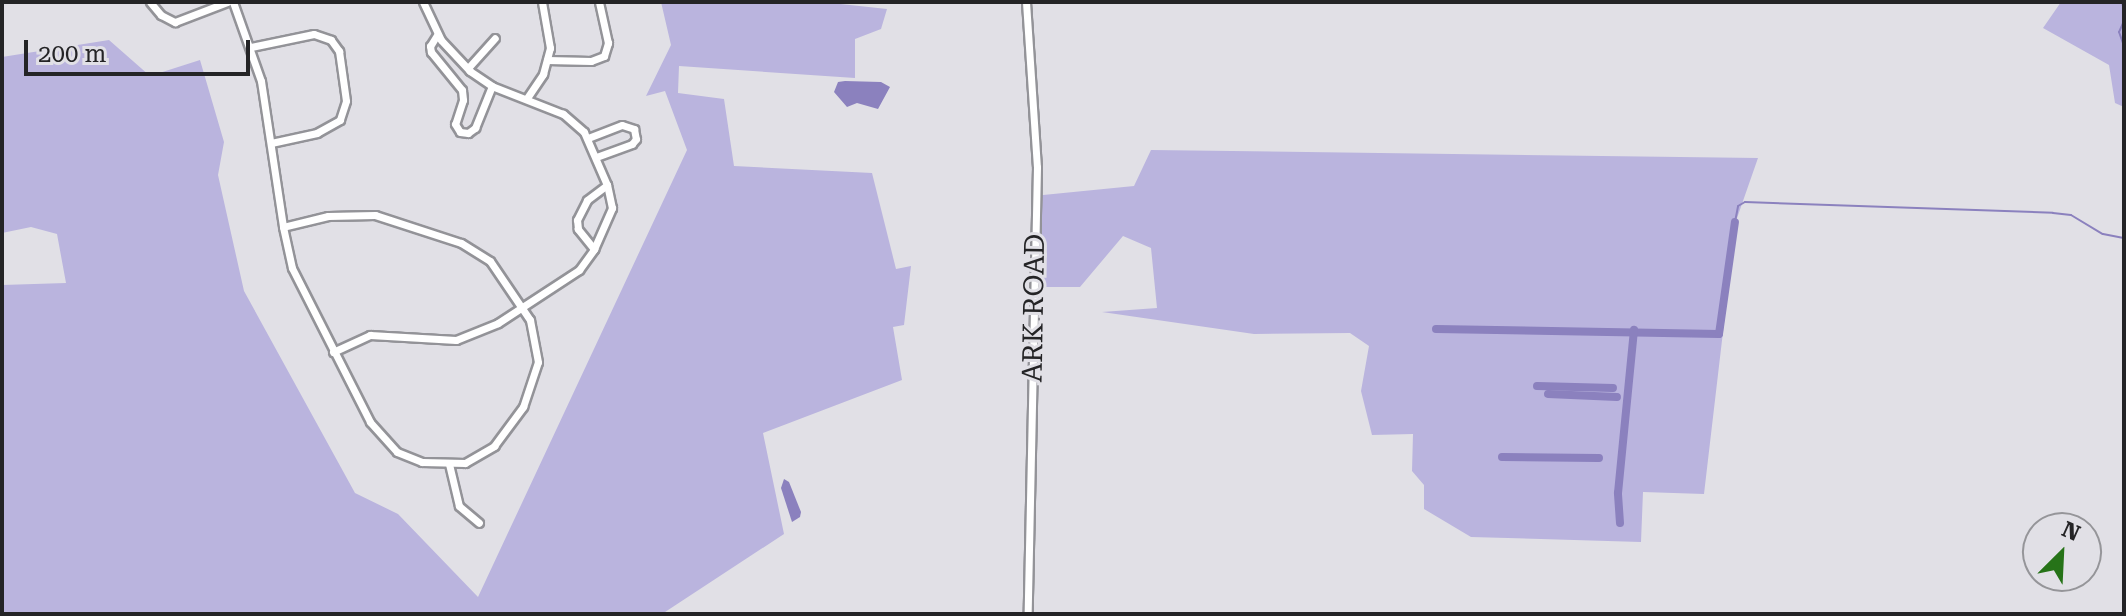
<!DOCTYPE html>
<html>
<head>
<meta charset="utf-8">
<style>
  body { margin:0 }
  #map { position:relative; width:2126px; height:616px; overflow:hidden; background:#e1e0e6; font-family:"Roboto Serif",serif }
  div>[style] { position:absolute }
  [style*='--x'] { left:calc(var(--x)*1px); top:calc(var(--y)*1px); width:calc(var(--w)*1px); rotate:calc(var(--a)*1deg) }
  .green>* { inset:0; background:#bab4de }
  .water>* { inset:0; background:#8b81be }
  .stream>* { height:2px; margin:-1px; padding:0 1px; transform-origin:1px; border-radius:1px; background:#8b81be }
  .canal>* { height:8px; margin:-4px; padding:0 4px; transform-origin:4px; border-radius:4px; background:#8b81be }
  .roads { filter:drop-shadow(2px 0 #939398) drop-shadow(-2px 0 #939398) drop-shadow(0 2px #939398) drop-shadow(0 -2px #939398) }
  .minor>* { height:7px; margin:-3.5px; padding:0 3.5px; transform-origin:3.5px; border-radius:3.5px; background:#fff }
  span { translate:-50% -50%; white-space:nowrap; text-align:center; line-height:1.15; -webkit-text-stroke:6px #e1e0e6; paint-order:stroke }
  .street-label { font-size:28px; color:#242426 }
  .frame { position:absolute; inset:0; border:4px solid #242426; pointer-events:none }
  .north { position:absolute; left:2022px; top:512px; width:80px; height:80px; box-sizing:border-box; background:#e1e0e6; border:2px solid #959599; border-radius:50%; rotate:24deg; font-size:22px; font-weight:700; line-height:32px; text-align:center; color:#242426 }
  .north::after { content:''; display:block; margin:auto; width:28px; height:36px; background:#267318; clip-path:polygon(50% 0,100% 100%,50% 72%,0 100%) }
  .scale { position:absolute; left:24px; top:40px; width:226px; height:36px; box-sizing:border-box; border:4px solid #242426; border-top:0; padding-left:10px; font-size:24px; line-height:28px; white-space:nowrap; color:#242426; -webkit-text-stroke:6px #e1e0e6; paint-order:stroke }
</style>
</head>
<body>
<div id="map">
  <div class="green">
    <div style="clip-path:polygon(661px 2px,822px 2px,887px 9px,881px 29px,855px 39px,855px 78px,679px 66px,678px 93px,724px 99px,734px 166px,872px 173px,896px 269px,911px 266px,904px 325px,893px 327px,902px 380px,763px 433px,784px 534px,662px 614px,2px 614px,2px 285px,66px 283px,57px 234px,31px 227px,2px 233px,2px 57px,109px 40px,150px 76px,200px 60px,224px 142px,218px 175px,244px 291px,355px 493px,398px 514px,478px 597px,687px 150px,665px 91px,646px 96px,671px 45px)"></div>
    <div style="clip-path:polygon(2061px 2px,2124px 2px,2124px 107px,2115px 103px,2109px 65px,2043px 28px)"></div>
    <div style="clip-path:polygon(1151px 150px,1758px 158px,1736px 221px,1704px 494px,1643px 492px,1641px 542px,1471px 537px,1424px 509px,1424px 485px,1412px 471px,1413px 434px,1372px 435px,1361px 391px,1369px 346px,1350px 333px,1254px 334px,1102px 312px,1157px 308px,1151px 248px,1123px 236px,1080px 287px,1032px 287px,1033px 196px,1134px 186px)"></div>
  </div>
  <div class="water">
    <div style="clip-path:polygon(845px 81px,881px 82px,890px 87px,878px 109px,857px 103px,847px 107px,834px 92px,838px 82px)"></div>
    <div style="clip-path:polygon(784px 479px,789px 482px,801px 512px,800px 517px,792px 522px,781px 488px)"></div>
  </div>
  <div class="stream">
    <div style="--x:2122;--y:2;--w:9;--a:77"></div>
    <div style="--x:2124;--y:21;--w:12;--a:114"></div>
    <div style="--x:2119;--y:32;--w:15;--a:70"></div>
    <div style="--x:1735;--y:222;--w:16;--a:-79"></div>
    <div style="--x:1738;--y:206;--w:8;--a:-30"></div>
    <div style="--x:1745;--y:202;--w:308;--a:2"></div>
    <div style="--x:2053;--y:213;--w:18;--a:6"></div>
    <div style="--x:2071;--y:215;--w:37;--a:31"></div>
    <div style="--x:2103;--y:234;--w:21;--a:11"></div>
  </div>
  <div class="canal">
    <div style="--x:1436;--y:329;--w:283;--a:1"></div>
    <div style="--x:1719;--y:334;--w:113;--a:-81.9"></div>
    <div style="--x:1537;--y:386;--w:76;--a:1.5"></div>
    <div style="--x:1548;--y:394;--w:69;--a:2.5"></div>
    <div style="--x:1502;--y:457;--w:97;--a:0.6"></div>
    <div style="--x:1620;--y:523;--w:30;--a:-94"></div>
    <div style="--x:1618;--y:493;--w:164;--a:-84.4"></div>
  </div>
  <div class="roads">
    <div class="minor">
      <div style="--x:150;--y:2;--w:17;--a:50"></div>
      <div style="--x:161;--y:15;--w:16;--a:27"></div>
      <div style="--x:175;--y:22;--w:56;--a:-21"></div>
      <div style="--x:233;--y:2;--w:84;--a:70.5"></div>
      <div style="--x:261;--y:81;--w:148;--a:81.4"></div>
      <div style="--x:283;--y:227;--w:42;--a:77.6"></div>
      <div style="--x:292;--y:268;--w:173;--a:63.1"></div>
      <div style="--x:370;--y:422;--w:40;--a:48"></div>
      <div style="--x:397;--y:452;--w:27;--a:22"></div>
      <div style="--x:422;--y:462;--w:43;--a:1.3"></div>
      <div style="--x:465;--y:463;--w:34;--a:-30"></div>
      <div style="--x:494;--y:446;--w:49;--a:-53.4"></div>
      <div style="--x:523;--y:407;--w:47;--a:-71.6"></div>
      <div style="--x:538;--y:362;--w:43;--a:-100.8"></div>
      <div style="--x:530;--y:320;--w:71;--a:-124.1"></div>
      <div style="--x:490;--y:261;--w:34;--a:-148"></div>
      <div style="--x:461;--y:243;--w:90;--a:-162"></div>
      <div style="--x:375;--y:215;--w:47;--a:178.8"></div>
      <div style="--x:328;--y:216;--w:46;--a:166.3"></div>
      <div style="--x:1026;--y:2;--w:165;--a:86.2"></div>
      <div style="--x:1037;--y:167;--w:447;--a:91.2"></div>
      <div style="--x:437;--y:35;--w:13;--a:122"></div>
      <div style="--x:430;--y:46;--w:6;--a:81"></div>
      <div style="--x:431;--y:52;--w:49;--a:50.8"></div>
      <div style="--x:462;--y:90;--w:10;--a:84"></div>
      <div style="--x:463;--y:100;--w:25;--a:108"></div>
      <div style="--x:455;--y:124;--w:9;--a:58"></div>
      <div style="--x:460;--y:132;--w:8;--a:7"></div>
      <div style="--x:468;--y:133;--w:9;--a:-36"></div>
      <div style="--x:475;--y:128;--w:45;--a:-68"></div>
      <div style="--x:251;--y:47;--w:64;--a:-11.7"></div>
      <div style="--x:314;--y:34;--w:18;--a:19"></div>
      <div style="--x:331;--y:40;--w:14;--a:54"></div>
      <div style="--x:339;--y:51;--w:50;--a:82"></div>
      <div style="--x:346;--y:101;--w:20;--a:108"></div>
      <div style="--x:340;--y:120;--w:26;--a:151"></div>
      <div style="--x:317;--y:133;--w:47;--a:167.7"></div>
      <div style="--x:547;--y:60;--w:44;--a:1.3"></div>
      <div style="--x:591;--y:61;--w:14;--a:-21"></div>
      <div style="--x:604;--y:56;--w:14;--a:-73"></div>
      <div style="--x:608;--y:43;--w:42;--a:-102.4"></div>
      <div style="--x:468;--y:68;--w:40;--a:-48"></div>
      <div style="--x:527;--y:98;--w:29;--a:-56"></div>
      <div style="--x:543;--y:74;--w:27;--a:-75"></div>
      <div style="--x:550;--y:48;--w:47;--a:-99.9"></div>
      <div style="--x:588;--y:138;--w:36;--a:-21"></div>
      <div style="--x:622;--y:125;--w:13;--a:18"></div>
      <div style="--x:634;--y:129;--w:10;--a:79"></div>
      <div style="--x:636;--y:139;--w:6;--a:129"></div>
      <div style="--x:632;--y:144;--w:38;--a:160"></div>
      <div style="--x:594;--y:249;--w:26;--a:-129"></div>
      <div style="--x:578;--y:229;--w:9;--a:-96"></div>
      <div style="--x:577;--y:220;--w:22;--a:-63"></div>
      <div style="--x:587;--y:200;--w:25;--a:-37"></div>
      <div style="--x:333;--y:352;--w:41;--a:-24.7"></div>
      <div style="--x:370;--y:335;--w:86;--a:3.3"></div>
      <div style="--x:456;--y:340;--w:45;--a:-22"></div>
      <div style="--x:498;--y:323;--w:97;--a:-33.2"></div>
      <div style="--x:579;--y:270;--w:26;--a:-54"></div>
      <div style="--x:594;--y:249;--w:45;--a:-66.3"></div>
      <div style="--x:612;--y:208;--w:24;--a:-102"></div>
      <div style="--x:607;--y:185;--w:58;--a:-113.5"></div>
      <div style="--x:584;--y:132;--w:28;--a:-139"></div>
      <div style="--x:563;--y:114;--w:76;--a:-158.5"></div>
      <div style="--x:492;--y:86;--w:27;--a:-146"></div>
      <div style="--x:470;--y:71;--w:42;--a:-133.1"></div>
      <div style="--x:441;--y:40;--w:42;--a:-115.3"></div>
      <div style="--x:449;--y:464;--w:43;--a:76.6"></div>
      <div style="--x:459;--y:506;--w:26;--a:40"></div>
    </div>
  </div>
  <div class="street-label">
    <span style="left:1034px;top:308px;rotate:-89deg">ARK ROAD</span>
  </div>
  <div class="frame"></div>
  <div class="north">N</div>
  <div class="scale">200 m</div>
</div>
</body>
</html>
